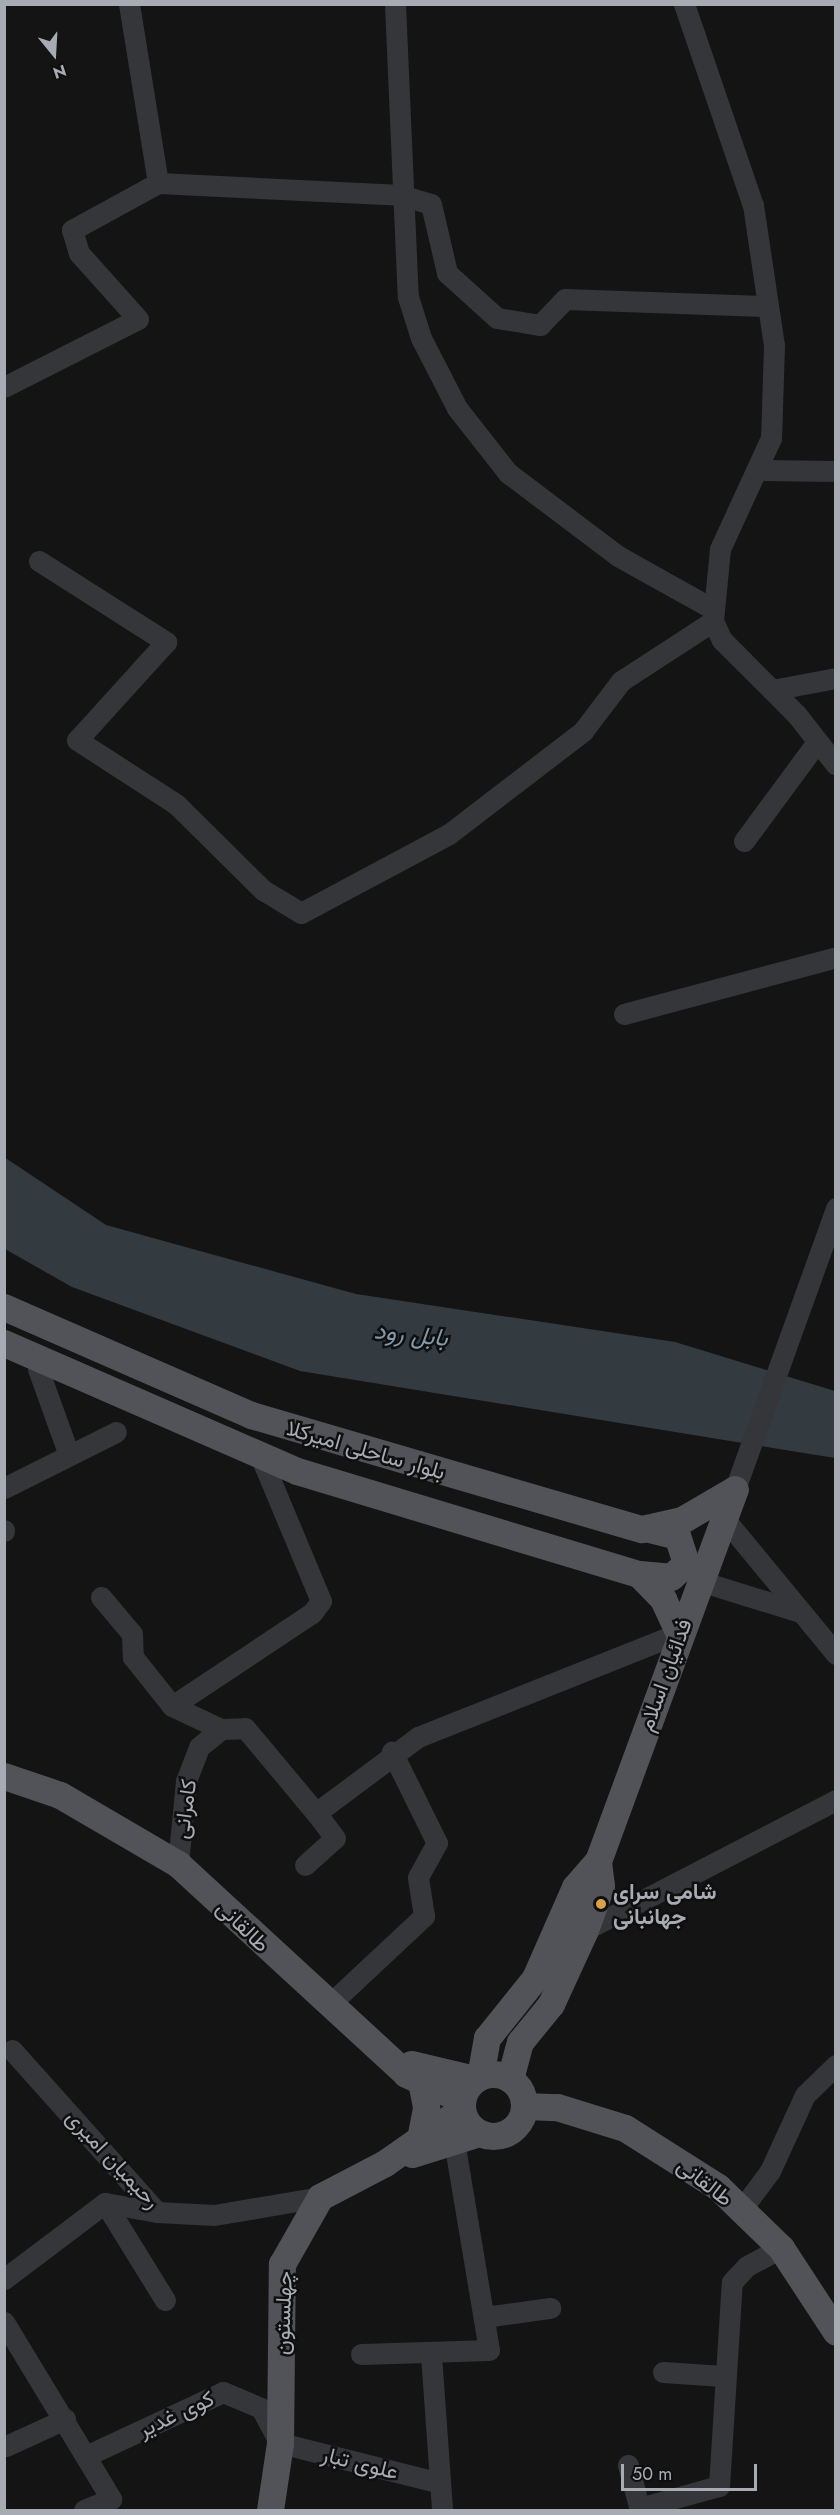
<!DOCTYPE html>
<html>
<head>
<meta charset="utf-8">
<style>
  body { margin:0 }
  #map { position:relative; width:840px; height:2515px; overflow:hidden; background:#141415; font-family:Jost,Vazirmatn,sans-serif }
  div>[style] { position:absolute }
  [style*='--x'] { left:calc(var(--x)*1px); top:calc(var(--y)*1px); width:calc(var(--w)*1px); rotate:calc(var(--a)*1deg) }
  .water>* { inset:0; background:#333b40 }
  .minor>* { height:21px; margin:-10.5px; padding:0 10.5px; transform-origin:10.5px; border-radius:10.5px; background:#35363a }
  .major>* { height:27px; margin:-13.5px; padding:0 13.5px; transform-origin:13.5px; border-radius:13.5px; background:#525358 }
  .major>.ring { margin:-13.5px; padding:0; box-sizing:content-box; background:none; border:27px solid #525358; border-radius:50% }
  .dots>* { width:16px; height:16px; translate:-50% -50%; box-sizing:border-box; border:3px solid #0f0f10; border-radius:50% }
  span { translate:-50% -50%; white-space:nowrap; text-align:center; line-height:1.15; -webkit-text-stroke:5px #0f0f10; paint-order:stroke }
  .street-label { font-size:22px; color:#a7acb4 }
  .poi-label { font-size:22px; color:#a7acb4; font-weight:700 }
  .left { translate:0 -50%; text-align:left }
  .water-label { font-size:24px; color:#829aab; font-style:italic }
  .frame { position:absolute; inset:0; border:6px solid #a7acb4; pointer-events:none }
  .north { position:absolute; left:24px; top:24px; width:60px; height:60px; -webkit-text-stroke:4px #0f0f10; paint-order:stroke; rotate:162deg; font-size:16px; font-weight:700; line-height:24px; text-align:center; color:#a7acb4 }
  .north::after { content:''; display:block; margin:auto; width:21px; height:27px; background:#a7acb4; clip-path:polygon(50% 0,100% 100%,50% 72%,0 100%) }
  .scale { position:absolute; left:621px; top:2464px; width:136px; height:27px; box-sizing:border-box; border:3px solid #a7acb4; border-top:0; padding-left:8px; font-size:18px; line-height:21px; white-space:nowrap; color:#a7acb4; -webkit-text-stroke:4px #0f0f10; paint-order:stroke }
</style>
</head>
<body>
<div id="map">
  <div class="water">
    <div style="clip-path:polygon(4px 1157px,106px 1225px,356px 1294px,675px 1342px,835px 1391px,835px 1458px,300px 1371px,72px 1287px,5px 1249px)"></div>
  </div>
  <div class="minor">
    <div style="--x:129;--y:4;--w:181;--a:80.8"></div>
    <div style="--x:158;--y:183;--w:243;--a:2.8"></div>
    <div style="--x:401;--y:195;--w:31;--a:17"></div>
    <div style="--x:431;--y:204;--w:71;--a:76.9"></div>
    <div style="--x:447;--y:273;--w:67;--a:42"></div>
    <div style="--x:497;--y:318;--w:44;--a:9.2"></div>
    <div style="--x:540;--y:325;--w:36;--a:-46"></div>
    <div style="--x:565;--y:299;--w:203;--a:2"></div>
    <div style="--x:395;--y:4;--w:293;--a:87.5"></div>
    <div style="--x:408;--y:297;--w:43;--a:72.4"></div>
    <div style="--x:421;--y:338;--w:79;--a:62.8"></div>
    <div style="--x:457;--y:408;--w:83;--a:51.9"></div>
    <div style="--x:508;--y:473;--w:138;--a:37"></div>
    <div style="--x:618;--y:556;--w:107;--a:29.2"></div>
    <div style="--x:684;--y:4;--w:213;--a:71.1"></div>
    <div style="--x:753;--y:205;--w:142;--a:81.5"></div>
    <div style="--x:774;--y:345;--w:93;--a:91.8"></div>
    <div style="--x:771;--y:438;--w:122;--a:114.7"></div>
    <div style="--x:720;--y:549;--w:72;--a:95.6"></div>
    <div style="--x:713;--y:621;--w:21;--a:65"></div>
    <div style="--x:722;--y:640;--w:106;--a:45"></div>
    <div style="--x:797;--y:715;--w:63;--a:52"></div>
    <div style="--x:4;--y:387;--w:150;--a:-26.9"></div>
    <div style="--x:138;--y:319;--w:89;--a:-131.8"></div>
    <div style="--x:79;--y:253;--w:24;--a:-107"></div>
    <div style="--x:72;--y:230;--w:98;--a:-28.7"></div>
    <div style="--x:757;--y:470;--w:79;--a:0.7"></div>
    <div style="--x:39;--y:561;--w:151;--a:32.5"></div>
    <div style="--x:166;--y:642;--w:132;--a:132.2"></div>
    <div style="--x:77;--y:740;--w:118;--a:32.9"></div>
    <div style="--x:176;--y:804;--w:122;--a:44.7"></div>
    <div style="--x:263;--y:890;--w:44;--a:31.2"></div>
    <div style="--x:301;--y:913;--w:168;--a:-28.1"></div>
    <div style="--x:449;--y:834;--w:169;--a:-37.5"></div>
    <div style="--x:583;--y:731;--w:63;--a:-52.8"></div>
    <div style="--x:621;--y:681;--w:110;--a:-33.1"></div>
    <div style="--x:772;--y:690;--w:65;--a:-10.6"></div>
    <div style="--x:744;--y:841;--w:123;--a:-53.6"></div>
    <div style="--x:624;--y:1014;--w:220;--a:-15"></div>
    <div style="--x:38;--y:1369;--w:91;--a:70.2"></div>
    <div style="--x:4;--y:1488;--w:125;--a:-26.6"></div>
    <div style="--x:735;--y:1489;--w:299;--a:-70.2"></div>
    <div style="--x:723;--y:1517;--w:178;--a:50.5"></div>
    <div style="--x:4;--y:1530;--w:1;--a:90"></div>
    <div style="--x:700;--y:1581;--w:105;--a:17.2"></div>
    <div style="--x:101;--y:1597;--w:48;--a:50"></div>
    <div style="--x:132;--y:1634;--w:23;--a:88"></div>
    <div style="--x:133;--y:1657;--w:63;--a:51.5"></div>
    <div style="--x:172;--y:1706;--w:54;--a:25.1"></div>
    <div style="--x:221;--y:1729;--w:24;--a:-2"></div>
    <div style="--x:245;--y:1728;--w:111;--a:50.1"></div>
    <div style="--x:316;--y:1813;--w:127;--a:-36.7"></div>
    <div style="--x:418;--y:1737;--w:281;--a:-21.7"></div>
    <div style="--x:172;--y:1706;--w:168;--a:-33.6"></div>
    <div style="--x:312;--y:1613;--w:15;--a:-53"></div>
    <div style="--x:321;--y:1601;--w:158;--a:-112.7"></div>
    <div style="--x:178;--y:1864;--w:83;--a:-84.5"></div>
    <div style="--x:186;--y:1781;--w:36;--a:-69"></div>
    <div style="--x:199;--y:1747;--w:28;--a:-39"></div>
    <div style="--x:305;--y:1865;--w:40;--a:-42"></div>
    <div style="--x:335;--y:1838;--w:31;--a:-127"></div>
    <div style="--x:585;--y:1930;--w:283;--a:-27.4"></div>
    <div style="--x:330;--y:2004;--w:129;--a:-43.1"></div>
    <div style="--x:424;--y:1916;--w:39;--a:-99"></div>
    <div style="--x:418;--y:1877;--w:39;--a:-61"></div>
    <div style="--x:437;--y:1843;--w:102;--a:-116.3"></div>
    <div style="--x:12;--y:2050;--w:217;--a:48.2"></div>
    <div style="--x:157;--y:2212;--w:57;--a:3"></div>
    <div style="--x:214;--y:2215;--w:108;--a:-9.6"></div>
    <div style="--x:105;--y:2203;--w:114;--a:58.3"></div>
    <div style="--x:741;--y:2210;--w:49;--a:-53.4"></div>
    <div style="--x:770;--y:2171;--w:84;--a:-65.3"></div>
    <div style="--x:805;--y:2095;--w:43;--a:-44.1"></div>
    <div style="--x:4;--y:2279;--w:126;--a:-37"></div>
    <div style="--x:105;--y:2203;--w:53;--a:9.8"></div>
    <div style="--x:484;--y:2317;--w:67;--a:-7.8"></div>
    <div style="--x:4;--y:2322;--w:207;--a:58.8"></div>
    <div style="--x:111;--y:2499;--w:29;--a:158"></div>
    <div style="--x:361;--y:2354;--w:128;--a:-1.8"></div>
    <div style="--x:489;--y:2350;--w:212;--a:-99.5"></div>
    <div style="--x:431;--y:2355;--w:155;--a:85.9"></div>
    <div style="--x:663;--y:2372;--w:60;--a:3.8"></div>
    <div style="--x:6;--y:2446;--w:65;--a:-24.6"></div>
    <div style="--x:88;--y:2455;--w:149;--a:-25"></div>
    <div style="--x:223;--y:2392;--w:41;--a:22.8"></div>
    <div style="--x:261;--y:2408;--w:40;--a:62"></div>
    <div style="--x:280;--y:2443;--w:165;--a:14"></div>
    <div style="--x:628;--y:2465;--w:47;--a:75.1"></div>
    <div style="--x:639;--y:2508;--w:83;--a:-15.4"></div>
    <div style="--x:719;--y:2486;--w:204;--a:-86.4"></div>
    <div style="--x:732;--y:2282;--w:22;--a:-47"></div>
    <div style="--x:747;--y:2266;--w:38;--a:-28"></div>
  </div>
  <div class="major">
    <div style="--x:4;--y:1307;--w:270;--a:23.6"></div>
    <div style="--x:251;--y:1415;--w:407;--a:16.3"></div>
    <div style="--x:642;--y:1529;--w:41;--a:-12.7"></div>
    <div style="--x:682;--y:1520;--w:61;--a:-30.3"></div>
    <div style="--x:4;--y:1343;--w:320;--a:23.6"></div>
    <div style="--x:297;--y:1471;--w:357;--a:16.8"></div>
    <div style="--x:639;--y:1574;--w:35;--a:46"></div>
    <div style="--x:663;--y:1599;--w:38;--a:65"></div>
    <div style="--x:639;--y:1574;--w:32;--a:5"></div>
    <div style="--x:671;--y:1577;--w:21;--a:-43"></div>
    <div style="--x:686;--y:1563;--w:28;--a:-108"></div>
    <div style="--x:677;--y:1536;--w:30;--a:-166"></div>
    <div style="--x:4;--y:1776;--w:59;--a:18.7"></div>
    <div style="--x:60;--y:1795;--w:137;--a:30.3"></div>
    <div style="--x:178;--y:1864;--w:310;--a:42.6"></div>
    <div style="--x:406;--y:2074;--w:62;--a:24.9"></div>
    <div style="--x:411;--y:2064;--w:66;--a:13.2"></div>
    <div class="ring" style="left:462px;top:2074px;width:35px;height:35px"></div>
    <div style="--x:480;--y:2077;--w:40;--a:-80"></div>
    <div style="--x:487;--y:2038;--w:77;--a:-51.3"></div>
    <div style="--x:535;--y:1978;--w:99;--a:-66.3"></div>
    <div style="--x:575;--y:1887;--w:35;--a:-49"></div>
    <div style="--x:598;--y:1861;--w:396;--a:-69.8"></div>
    <div style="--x:510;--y:2079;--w:38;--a:-75"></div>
    <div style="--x:520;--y:2042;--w:49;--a:-50.8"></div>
    <div style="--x:551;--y:2004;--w:81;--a:-65.3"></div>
    <div style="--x:585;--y:1930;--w:47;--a:-70"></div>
    <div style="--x:601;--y:1886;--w:25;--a:-97"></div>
    <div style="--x:524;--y:2106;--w:33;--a:2"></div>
    <div style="--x:557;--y:2107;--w:71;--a:17.2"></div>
    <div style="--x:625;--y:2128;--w:110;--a:32.4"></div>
    <div style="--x:718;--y:2187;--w:88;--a:44.1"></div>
    <div style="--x:781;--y:2248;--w:100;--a:56.8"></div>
    <div style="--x:420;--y:2139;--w:33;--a:-79"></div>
    <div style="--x:426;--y:2107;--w:26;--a:-101"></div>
    <div style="--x:412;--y:2154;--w:70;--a:-17.4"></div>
    <div style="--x:270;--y:2510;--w:68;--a:-81.5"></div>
    <div style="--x:280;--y:2443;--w:179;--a:-89.4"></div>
    <div style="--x:282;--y:2264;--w:77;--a:-60.4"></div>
    <div style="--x:320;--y:2197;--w:73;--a:-27.6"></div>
    <div style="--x:385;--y:2163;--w:94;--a:-35"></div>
  </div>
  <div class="dots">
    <div style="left:601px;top:1904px;background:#daa247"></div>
  </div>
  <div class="street-label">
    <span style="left:366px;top:1450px;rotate:16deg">بلوار ساحلی امیرکلا</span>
    <span style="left:665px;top:1675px;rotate:-70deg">فدائیان اسلام</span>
    <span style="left:185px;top:1809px;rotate:-82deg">کامرانی</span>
    <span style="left:243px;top:1926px;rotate:44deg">طالقانی</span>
    <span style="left:113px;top:2159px;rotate:47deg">رحیمیان امیری</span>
    <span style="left:705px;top:2182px;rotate:38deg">طالقانی</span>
    <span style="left:283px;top:2313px;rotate:-88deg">چهلستون</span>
    <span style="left:176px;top:2414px;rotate:-25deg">کوی غدیر</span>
    <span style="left:360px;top:2463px;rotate:14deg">علوی تبار</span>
  </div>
  <div class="poi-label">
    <span class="left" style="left:613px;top:1904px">شامی سرای<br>جهانبانی</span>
  </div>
  <div class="water-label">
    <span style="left:411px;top:1334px;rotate:6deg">بابل رود</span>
  </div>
  <div class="frame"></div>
  <div class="north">N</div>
  <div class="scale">50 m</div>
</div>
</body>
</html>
